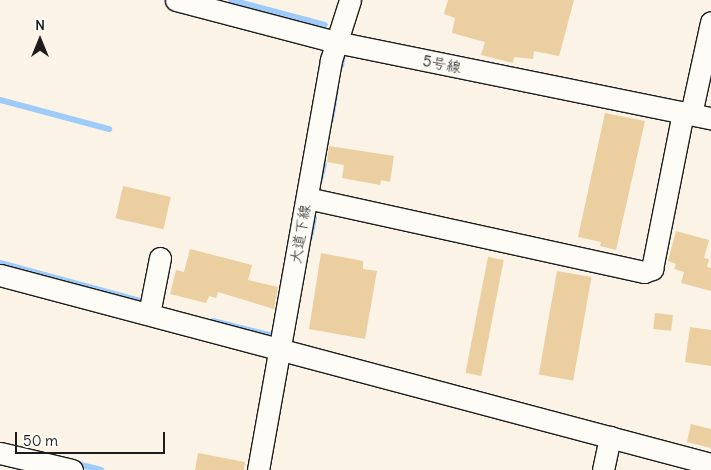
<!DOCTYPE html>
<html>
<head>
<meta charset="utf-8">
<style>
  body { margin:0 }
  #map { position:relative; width:711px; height:470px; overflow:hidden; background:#faf3e6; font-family:Delius,"Klee One",sans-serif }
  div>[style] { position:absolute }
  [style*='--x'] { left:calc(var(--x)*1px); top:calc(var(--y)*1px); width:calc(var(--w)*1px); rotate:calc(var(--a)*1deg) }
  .stream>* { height:6px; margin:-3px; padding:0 3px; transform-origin:3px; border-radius:3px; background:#9fcbf9 }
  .building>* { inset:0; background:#eccfa0; transform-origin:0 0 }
  .roads { filter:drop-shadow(1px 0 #1c1c1c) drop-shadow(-1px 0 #1c1c1c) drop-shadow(0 1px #1c1c1c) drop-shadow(0 -1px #1c1c1c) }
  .minor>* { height:21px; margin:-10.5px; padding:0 10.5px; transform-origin:10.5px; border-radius:10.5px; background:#fdfcf7 }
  span { translate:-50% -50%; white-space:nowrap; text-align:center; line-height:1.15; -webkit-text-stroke:4.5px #fdfcf7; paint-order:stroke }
  .street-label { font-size:15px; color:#1c1c1c }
  .north { position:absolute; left:15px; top:15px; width:50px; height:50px; -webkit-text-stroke:4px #fdfcf7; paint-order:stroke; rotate:0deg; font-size:14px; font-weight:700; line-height:20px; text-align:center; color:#1c1c1c }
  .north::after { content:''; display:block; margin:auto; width:18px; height:22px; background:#1c1c1c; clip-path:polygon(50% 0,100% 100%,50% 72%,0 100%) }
  .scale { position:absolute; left:15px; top:432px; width:150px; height:22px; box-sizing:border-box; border:2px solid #1c1c1c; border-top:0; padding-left:6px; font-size:15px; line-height:18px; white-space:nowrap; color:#1c1c1c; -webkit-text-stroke:4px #fdfcf7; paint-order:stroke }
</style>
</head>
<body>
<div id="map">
  <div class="stream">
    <div style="--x:231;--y:0;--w:97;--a:14.9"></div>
    <div style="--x:341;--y:66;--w:11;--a:-80"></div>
    <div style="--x:0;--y:100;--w:113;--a:14.9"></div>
    <div style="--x:331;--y:120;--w:30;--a:-81"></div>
    <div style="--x:320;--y:180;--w:16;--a:-76"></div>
    <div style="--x:310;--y:237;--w:19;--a:-78"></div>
    <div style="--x:0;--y:263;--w:150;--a:15.1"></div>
    <div style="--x:213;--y:321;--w:62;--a:14"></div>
    <div style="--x:73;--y:463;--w:29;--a:14"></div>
  </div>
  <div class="building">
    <div style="clip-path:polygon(448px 0,574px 0,559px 56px,534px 51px,533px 59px,514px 57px,513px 63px,481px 55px,485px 42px,452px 33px,455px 18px,444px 14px)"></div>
    <div style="clip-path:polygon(605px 113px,645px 121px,616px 250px,600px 246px,601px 242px,578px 237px)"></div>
    <div style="clip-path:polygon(329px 146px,394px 156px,390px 182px,381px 180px,380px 185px,342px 178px,344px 165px,327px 162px)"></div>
    <div style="left:123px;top:186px;width:49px;height:33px;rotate:13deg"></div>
    <div style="clip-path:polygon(676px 231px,709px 240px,704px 258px,709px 259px,707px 267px,711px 268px,711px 291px,681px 283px,684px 272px,674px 269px,676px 264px,668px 261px)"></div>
    <div style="clip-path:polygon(190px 249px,252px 265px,248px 280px,278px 287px,274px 309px,218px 292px,216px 298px,209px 296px,206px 303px,170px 294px,176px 270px,184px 272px)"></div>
    <div style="clip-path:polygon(321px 253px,363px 261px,363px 269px,377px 271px,365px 339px,309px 329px)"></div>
    <div style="left:488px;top:257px;width:16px;height:118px;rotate:11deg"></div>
    <div style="left:557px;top:271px;width:35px;height:105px;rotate:10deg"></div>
    <div style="left:655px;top:313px;width:18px;height:16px;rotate:6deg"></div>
    <div style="clip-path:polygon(690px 327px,711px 330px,711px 366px,685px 362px)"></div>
    <div style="clip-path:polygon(691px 424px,711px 429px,711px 448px,687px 442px)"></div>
    <div style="clip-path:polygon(198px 453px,245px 462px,244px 470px,195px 470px)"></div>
  </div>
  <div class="roads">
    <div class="minor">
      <div style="--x:176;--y:0;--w:165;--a:14.7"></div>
      <div style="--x:336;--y:42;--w:383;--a:11.5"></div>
      <div style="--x:691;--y:114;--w:94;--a:-77.7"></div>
      <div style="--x:307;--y:198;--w:345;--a:12.4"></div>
      <div style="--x:644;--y:272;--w:9;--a:-21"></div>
      <div style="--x:652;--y:269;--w:160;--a:-78.8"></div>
      <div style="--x:0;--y:275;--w:736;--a:14.89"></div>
      <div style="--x:149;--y:314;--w:57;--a:-78.9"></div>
      <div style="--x:0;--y:453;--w:74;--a:13.3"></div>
      <div style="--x:258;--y:470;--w:416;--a:-79.9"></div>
      <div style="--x:331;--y:60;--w:63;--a:-72.4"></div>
      <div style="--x:603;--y:470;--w:34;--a:-78"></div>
    </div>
  </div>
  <div class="street-label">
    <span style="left:442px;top:64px;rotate:11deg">5号線</span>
    <span style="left:300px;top:234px;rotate:-80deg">大道下線</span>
  </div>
  <div class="north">N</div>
  <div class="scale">50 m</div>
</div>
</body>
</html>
